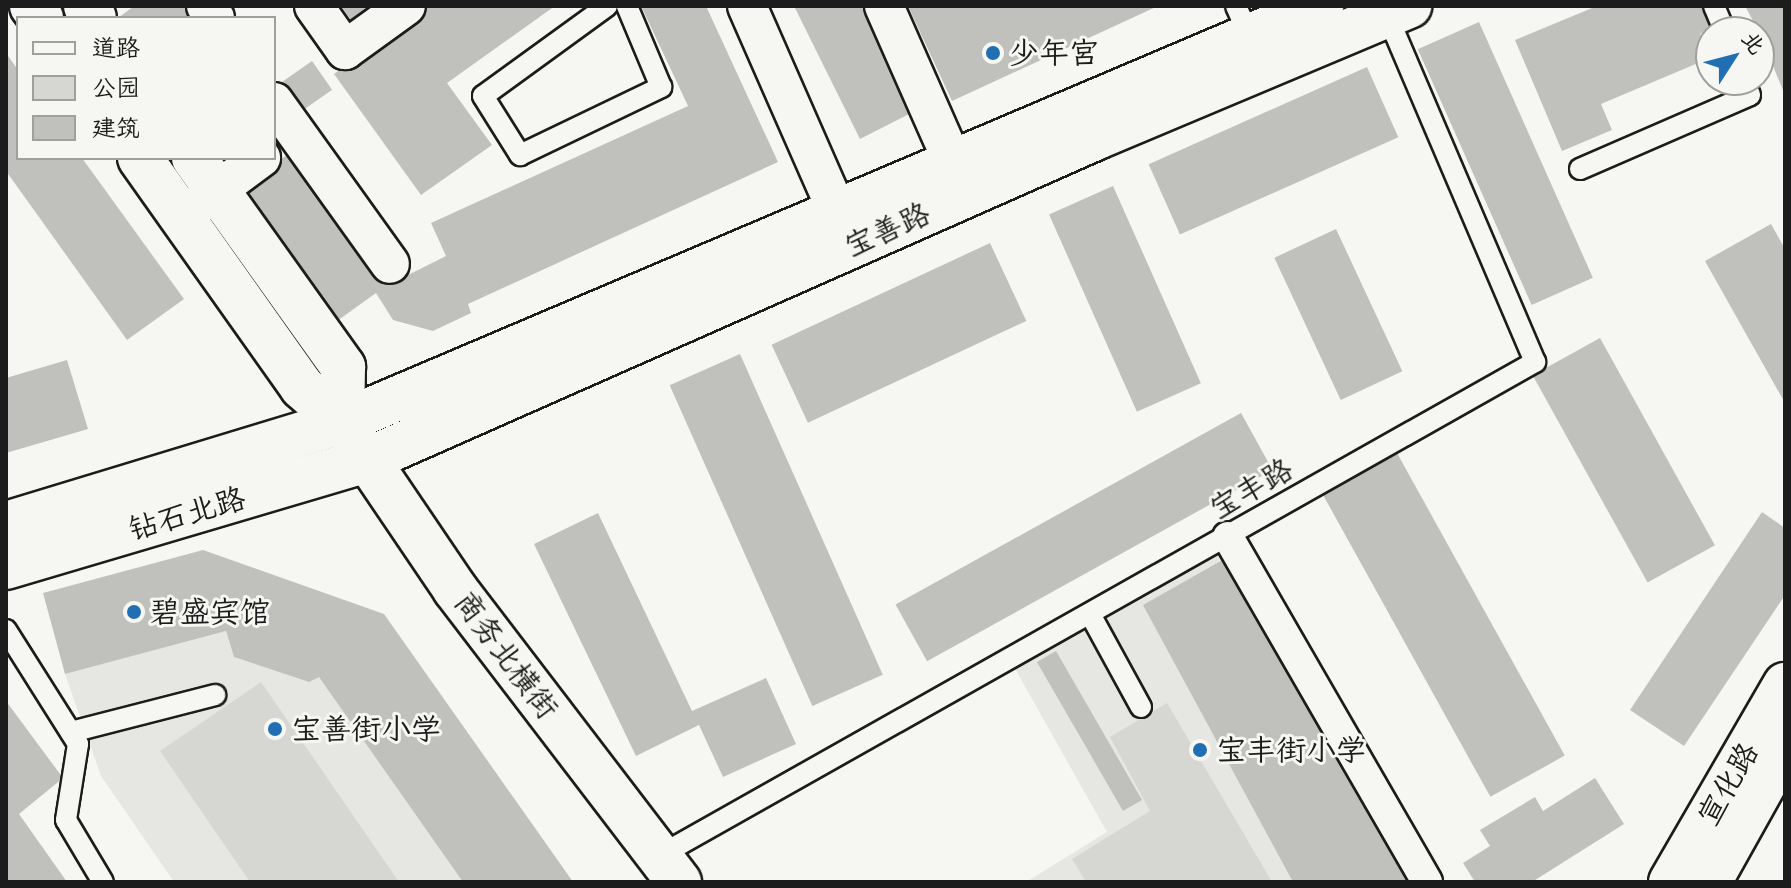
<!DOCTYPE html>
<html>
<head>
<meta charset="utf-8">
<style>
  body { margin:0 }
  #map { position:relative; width:1791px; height:888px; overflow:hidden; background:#f6f6f2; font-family:Sriracha,"LXGW WenKai TC",sans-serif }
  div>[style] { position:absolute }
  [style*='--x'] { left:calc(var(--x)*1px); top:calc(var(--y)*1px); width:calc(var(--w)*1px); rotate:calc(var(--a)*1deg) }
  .built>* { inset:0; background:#e6e6e2 }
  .green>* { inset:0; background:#d6d6d2 }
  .building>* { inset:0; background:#c0c0bd; transform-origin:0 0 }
  .roads { filter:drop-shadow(2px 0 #1c1c1c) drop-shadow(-2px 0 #1c1c1c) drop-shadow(0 2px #1c1c1c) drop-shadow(0 -2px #1c1c1c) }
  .service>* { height:20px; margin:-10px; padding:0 10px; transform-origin:10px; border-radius:10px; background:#f6f6f2 }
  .pedestrian>* { height:30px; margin:-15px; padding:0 15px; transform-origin:15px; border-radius:15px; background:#f6f6f2 }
  .minor>* { height:38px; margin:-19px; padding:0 19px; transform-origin:19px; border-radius:19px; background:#f6f6f2 }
  .secondary>* { height:44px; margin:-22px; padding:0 22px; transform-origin:22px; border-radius:22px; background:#f6f6f2 }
  .dots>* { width:22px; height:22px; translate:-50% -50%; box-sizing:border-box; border:4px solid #f6f6f2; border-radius:50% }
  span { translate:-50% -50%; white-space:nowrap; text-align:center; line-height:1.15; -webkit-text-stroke:6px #f6f6f2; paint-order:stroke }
  .poi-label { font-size:30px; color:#1c1c1c }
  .left { translate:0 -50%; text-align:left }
  .street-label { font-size:30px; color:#1c1c1c }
  .frame { position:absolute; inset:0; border:8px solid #1c1c1c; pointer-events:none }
  .legend { position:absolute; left:16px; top:16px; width:260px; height:144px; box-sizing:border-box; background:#f6f6f2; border:2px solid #9f9f9c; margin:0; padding:10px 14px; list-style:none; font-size:24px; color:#1c1c1c }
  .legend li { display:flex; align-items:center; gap:16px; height:40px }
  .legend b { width:40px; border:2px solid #9f9f9c }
  .north { position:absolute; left:1695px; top:16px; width:80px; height:80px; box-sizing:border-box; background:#f6f6f2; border:2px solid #9f9f9c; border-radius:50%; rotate:54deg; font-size:22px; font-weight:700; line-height:32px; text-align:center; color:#1c1c1c }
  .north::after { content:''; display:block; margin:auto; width:28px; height:36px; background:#1f6fb2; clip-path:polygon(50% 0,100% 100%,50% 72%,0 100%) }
</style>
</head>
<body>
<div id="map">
  <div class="built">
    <div style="clip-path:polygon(1223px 550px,1417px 882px,1026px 882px,1107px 832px,1014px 667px)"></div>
    <div style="clip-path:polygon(392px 626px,573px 882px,174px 882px,101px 776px,65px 674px,226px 631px,234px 657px,309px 682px)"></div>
  </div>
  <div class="green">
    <div style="clip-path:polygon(261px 682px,399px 882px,250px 882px,160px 751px)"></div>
    <div style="clip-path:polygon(1167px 703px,1272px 882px,1086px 882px,1072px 859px,1150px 811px,1110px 737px)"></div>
  </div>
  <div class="building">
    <div style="clip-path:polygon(134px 6px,191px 6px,200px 18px,118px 18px)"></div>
    <div style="clip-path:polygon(341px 6px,388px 6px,357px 28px)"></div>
    <div style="clip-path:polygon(429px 6px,555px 6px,447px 83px,492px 145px,421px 195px,334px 74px)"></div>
    <div style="clip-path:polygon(706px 6px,778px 162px,468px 304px,471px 313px,433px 331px,393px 320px,376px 293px,330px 326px,235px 192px,294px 150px,390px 284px,446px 256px,431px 223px,688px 106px,642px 8px)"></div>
    <div style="clip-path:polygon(794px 6px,871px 6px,921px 108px,860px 139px)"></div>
    <div style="clip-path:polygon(908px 6px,1158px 6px,952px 101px)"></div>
    <div style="clip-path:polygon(1597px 6px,1708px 6px,1717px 27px,1700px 34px,1710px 58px,1601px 104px,1612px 130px,1562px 151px,1515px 40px)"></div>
    <div style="clip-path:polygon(1745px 6px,1785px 6px,1785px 95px,1759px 32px)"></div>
    <div style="left:1479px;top:22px;width:280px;height:67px;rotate:66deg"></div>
    <div style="clip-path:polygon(6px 53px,18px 70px,18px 158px,82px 158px,184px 299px,127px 340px,6px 171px)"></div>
    <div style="left:312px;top:61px;width:35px;height:47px;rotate:55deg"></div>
    <div style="left:1367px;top:67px;width:77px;height:239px;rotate:66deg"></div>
    <div style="left:1113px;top:186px;width:216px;height:70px;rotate:66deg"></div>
    <div style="clip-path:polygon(1771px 224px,1785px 249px,1785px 403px,1705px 261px)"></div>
    <div style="left:1336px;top:229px;width:157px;height:68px;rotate:65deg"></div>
    <div style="left:990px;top:243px;width:86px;height:241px;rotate:65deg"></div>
    <div style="left:1600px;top:338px;width:237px;height:77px;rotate:61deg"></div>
    <div style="left:740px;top:354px;width:351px;height:77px;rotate:66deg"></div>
    <div style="clip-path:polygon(67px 360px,88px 429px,6px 453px,6px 378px)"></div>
    <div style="left:1241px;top:413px;width:65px;height:395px;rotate:61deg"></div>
    <div style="left:1397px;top:453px;width:346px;height:85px;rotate:61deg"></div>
    <div style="clip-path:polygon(1762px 512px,1785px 528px,1785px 595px,1684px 746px,1630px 710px)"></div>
    <div style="clip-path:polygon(598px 513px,692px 711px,766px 678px,796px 744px,723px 777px,699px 725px,636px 756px,534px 544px)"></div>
    <div style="clip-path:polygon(203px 550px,384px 614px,573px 882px,463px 882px,319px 677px,309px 682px,234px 657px,226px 631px,65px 674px,43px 593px)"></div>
    <div style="clip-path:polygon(1226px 558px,1412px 882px,1293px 882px,1143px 605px)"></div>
    <div style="left:1056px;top:651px;width:172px;height:22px;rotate:60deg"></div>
    <div style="clip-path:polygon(6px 701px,63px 778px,19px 814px,67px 882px,6px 882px)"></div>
    <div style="clip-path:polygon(1595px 778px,1624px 824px,1532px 882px,1475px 882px,1463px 863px,1490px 846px,1480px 830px,1535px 797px,1543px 811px)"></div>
  </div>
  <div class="roads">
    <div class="service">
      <div style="--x:607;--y:6;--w:153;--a:144"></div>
      <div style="--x:483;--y:96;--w:70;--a:57.9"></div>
      <div style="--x:520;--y:155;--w:157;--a:-25.7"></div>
      <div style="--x:661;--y:87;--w:88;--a:-112.8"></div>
      <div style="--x:1236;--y:6;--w:36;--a:66"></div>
      <div style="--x:1714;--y:6;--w:28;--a:67"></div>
      <div style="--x:1580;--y:169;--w:185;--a:-23.5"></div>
      <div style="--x:1750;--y:95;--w:16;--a:-112"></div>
      <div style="--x:1090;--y:614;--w:106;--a:61.3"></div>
      <div style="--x:6;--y:630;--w:135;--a:57.7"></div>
      <div style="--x:78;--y:744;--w:77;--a:99"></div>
      <div style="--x:66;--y:820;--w:72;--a:59.2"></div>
      <div style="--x:71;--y:732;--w:149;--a:-14.4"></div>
      <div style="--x:659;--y:856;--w:1006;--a:-29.42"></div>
      <div style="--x:1535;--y:362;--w:379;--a:-113.1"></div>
    </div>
    <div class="pedestrian">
      <div style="--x:1228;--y:537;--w:398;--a:60"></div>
    </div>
    <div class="minor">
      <div style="--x:206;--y:6;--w:15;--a:53"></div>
      <div style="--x:314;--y:6;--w:54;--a:54.8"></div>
      <div style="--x:345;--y:50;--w:75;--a:-35.8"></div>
      <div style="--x:747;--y:6;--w:253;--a:66.3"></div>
      <div style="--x:884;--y:6;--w:201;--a:66.2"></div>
      <div style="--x:274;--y:102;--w:199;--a:54.4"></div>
      <div style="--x:192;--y:209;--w:86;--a:-36.5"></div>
    </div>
    <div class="secondary">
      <div style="--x:32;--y:6;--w:15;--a:53"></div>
      <div style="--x:86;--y:6;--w:14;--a:56"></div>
      <div style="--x:140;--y:158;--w:281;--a:54.7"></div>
      <div style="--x:302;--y:387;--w:53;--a:41.2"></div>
      <div style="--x:342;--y:422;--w:202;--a:55.9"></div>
      <div style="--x:455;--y:589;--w:369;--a:52.6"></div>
      <div style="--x:194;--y:158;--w:257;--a:54.5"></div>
      <div style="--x:343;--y:367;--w:55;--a:91"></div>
      <div style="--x:6;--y:524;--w:351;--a:-16.9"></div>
      <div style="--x:342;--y:422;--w:1064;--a:-23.02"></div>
      <div style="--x:6;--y:567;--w:377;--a:-16.5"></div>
      <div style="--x:367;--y:460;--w:796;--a:-23.86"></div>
      <div style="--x:1095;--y:138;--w:341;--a:-22.8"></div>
      <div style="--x:1671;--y:882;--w:228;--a:-59.9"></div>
      <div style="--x:1709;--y:882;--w:156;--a:-60.8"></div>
    </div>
  </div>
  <div class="dots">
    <div style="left:993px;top:53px;background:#1f6fb2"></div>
    <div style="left:134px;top:612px;background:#1f6fb2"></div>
    <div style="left:275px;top:729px;background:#1f6fb2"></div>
    <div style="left:1200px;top:750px;background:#1f6fb2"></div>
  </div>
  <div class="poi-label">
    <span class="left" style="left:1009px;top:53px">少年宫</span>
    <span class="left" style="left:150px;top:612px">碧盛宾馆</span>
    <span class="left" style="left:291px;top:729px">宝善街小学</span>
    <span class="left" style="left:1216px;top:750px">宝丰街小学</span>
  </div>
  <div class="street-label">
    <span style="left:887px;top:230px;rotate:-24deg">宝善路</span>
    <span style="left:1251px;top:489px;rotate:-30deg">宝丰路</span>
    <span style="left:187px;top:514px;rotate:-16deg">钻石北路</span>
    <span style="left:506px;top:655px;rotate:53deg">商务北横街</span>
    <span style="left:1728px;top:784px;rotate:-60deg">宣化路</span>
  </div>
  <div class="frame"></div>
  <ul class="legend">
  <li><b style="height:10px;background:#f6f6f2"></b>道路</li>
  <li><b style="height:22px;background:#d6d6d2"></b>公园</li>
  <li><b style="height:22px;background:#c0c0bd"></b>建筑</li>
  </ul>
  <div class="north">北</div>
</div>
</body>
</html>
